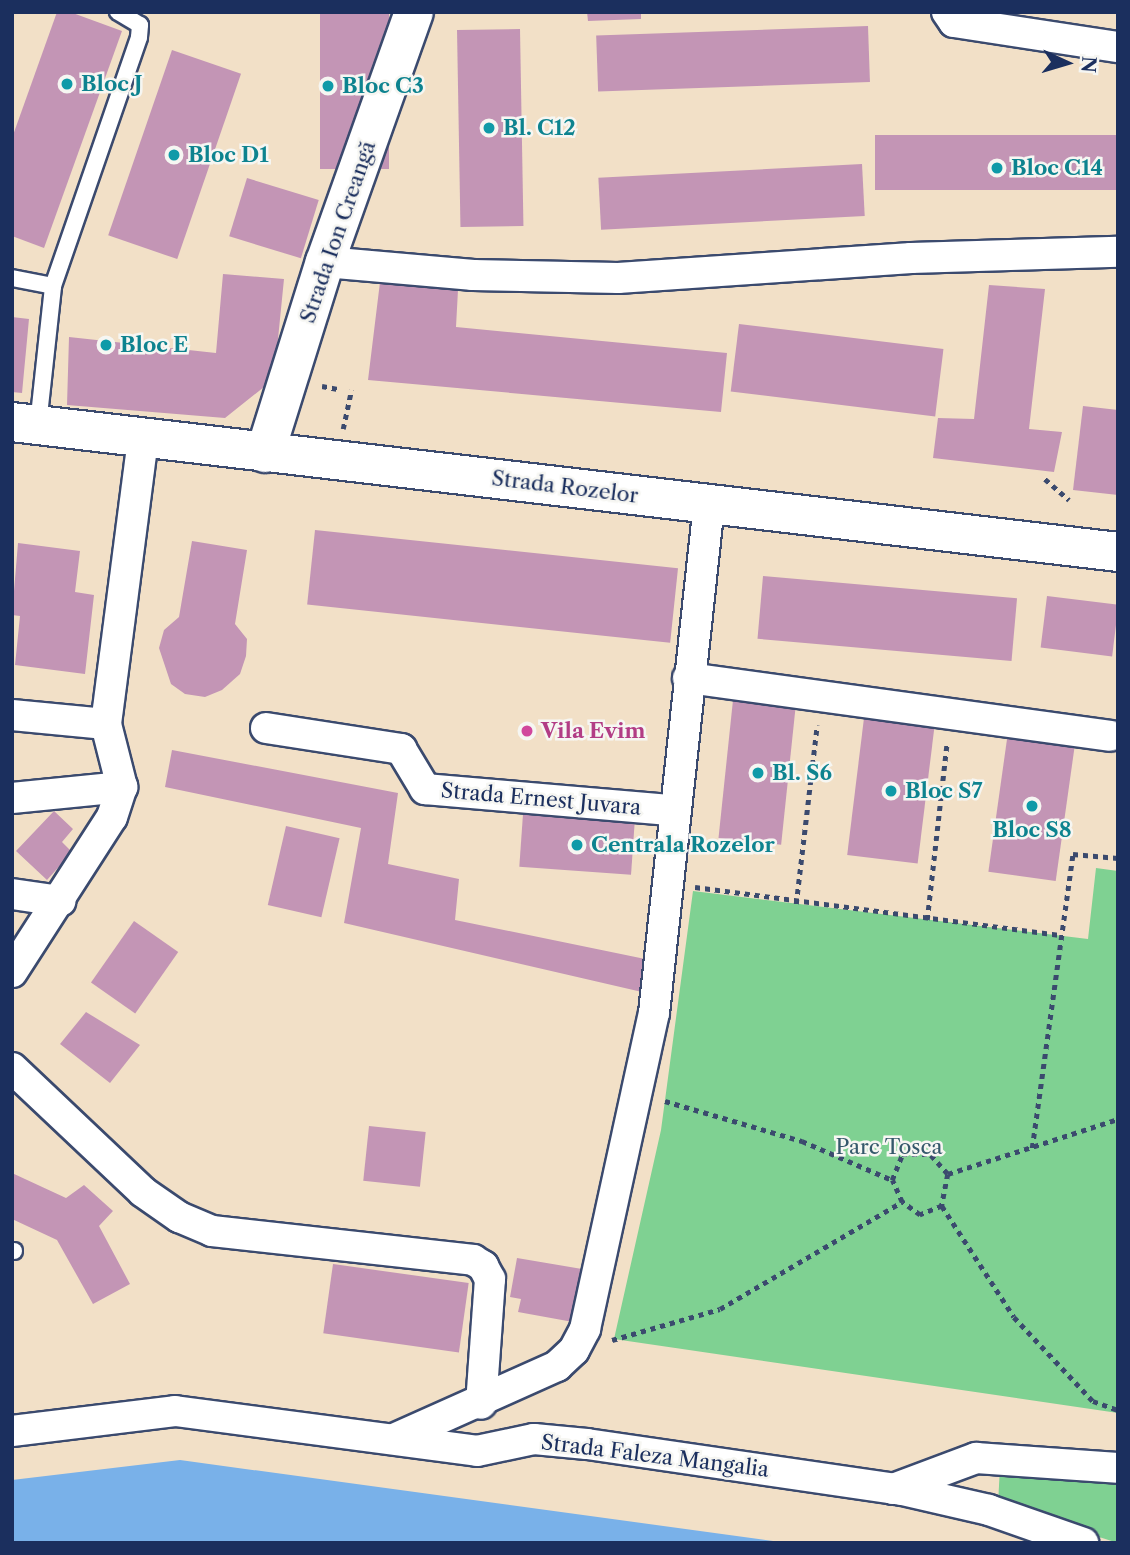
<!DOCTYPE html>
<html>
<head>
<meta charset="utf-8">
<style>
  body { margin:0 }
  #map { position:relative; width:1130px; height:1555px; overflow:hidden; background:#f2e0c7; font-family:"Libre Caslon Text",serif }
  div>[style] { position:absolute }
  [style*='--x'] { left:calc(var(--x)*1px); top:calc(var(--y)*1px); width:calc(var(--w)*1px); rotate:calc(var(--a)*1deg) }
  .green>* { inset:0; background:#7fd192 }
  .water>* { inset:0; background:#79b1e9 }
  .building>* { inset:0; background:#c395b5; transform-origin:0 0 }
  .path>* { height:4.5px; margin-top:-2.25px; transform-origin:0; background:repeating-linear-gradient(90deg,#3b4a6e 0 5px,transparent 0 10px) }
  .roads { filter:drop-shadow(2px 0 #3b4a6e) drop-shadow(-2px 0 #3b4a6e) drop-shadow(0 2px #3b4a6e) drop-shadow(0 -2px #3b4a6e) }
  .lane>* { height:16px; margin:-8px; padding:0 8px; transform-origin:8px; border-radius:8px; background:#fff }
  .street>* { height:30px; margin:-15px; padding:0 15px; transform-origin:15px; border-radius:15px; background:#fff }
  .secondary>* { height:38px; margin:-19px; padding:0 19px; transform-origin:19px; border-radius:19px; background:#fff }
  .dots>* { width:19px; height:19px; translate:-50% -50%; box-sizing:border-box; border:4px solid #f6f6f2; border-radius:50% }
  span { translate:-50% -50%; white-space:nowrap; text-align:center; line-height:1.15; -webkit-text-stroke:5px #f6f6f2; paint-order:stroke }
  .culture-label { font-size:21px; color:#0d838f; font-weight:700 }
  .left { translate:0 -50%; text-align:left }
  .street-label { font-size:21px; color:#1b2f5e }
  .hotel-label { font-size:21px; color:#b23c85; font-weight:700 }
  .park-label { font-size:21px; color:#34586b }
  .frame { position:absolute; inset:0; border:14px solid #1b2f5e; pointer-events:none }
  .north { position:absolute; left:1032px; top:28px; width:70px; height:70px; -webkit-text-stroke:5px #f6f6f2; paint-order:stroke; rotate:94deg; font-size:19px; font-weight:700; line-height:28px; text-align:center; color:#1b2f5e }
  .north::after { content:''; display:block; margin:auto; width:24px; height:32px; background:#1b2f5e; clip-path:polygon(50% 0,100% 100%,50% 72%,0 100%) }
</style>
</head>
<body>
<div id="map">
  <div class="green">
    <div style="clip-path:polygon(1096px 868px,1118px 871px,1118px 1413px,614px 1339px,661px 1130px,693px 891px,1088px 939px)"></div>
    <div style="clip-path:polygon(1000px 1466px,1118px 1478px,1118px 1543px,998px 1505px)"></div>
  </div>
  <div class="water">
    <div style="clip-path:polygon(180px 1460px,788px 1543px,12px 1543px,12px 1480px)"></div>
  </div>
  <div class="building">
    <div style="clip-path:polygon(57px 12px,70px 12px,122px 31px,44px 248px,12px 236px,12px 138px)"></div>
    <div style="left:320px;top:12px;width:69px;height:157px"></div>
    <div style="clip-path:polygon(587px 12px,641px 12px,641px 19px,588px 21px)"></div>
    <div style="left:868px;top:26px;width:56px;height:272px;rotate:88deg"></div>
    <div style="left:520px;top:29px;width:197px;height:63px;rotate:89deg"></div>
    <div style="left:172px;top:50px;width:73px;height:196px;rotate:19deg"></div>
    <div style="left:1118px;top:135px;width:55px;height:243px;rotate:90deg"></div>
    <div style="left:862px;top:164px;width:52px;height:264px;rotate:87deg"></div>
    <div style="left:247px;top:178px;width:75px;height:61px;rotate:17deg"></div>
    <div style="clip-path:polygon(223px 274px,284px 279px,274px 379px,225px 418px,67px 405px,69px 337px,216px 353px)"></div>
    <div style="clip-path:polygon(380px 282px,458px 290px,456px 327px,727px 353px,721px 412px,368px 380px)"></div>
    <div style="clip-path:polygon(989px 285px,1045px 289px,1029px 429px,1062px 432px,1054px 472px,933px 458px,938px 418px,974px 419px)"></div>
    <div style="clip-path:polygon(12px 317px,29px 319px,22px 393px,12px 392px)"></div>
    <div style="left:739px;top:324px;width:206px;height:68px;rotate:7deg"></div>
    <div style="clip-path:polygon(1083px 406px,1118px 410px,1118px 495px,1073px 490px)"></div>
    <div style="left:315px;top:530px;width:365px;height:75px;rotate:6deg"></div>
    <div style="clip-path:polygon(192px 541px,247px 550px,235px 624px,247px 639px,246px 656px,240px 674px,222px 690px,205px 697px,185px 694px,171px 684px,159px 648px,164px 630px,179px 617px)"></div>
    <div style="clip-path:polygon(18px 543px,80px 551px,75px 592px,94px 595px,85px 674px,15px 665px,20px 616px,12px 615px)"></div>
    <div style="left:763px;top:576px;width:255px;height:63px;rotate:5deg"></div>
    <div style="left:1047px;top:596px;width:72px;height:52px;rotate:7deg"></div>
    <div style="left:733px;top:700px;width:63px;height:139px;rotate:6deg"></div>
    <div style="left:864px;top:718px;width:71px;height:138px;rotate:7deg"></div>
    <div style="left:1008px;top:732px;width:68px;height:141px;rotate:8deg"></div>
    <div style="clip-path:polygon(172px 750px,398px 793px,388px 864px,459px 879px,455px 920px,650px 960px,642px 992px,344px 923px,361px 828px,165px 787px)"></div>
    <div style="clip-path:polygon(54px 811px,73px 829px,62px 842px,72px 852px,47px 880px,16px 851px)"></div>
    <div style="left:523px;top:814px;width:112px;height:53px;rotate:4deg"></div>
    <div style="left:286px;top:826px;width:55px;height:81px;rotate:13deg"></div>
    <div style="left:134px;top:921px;width:54px;height:75px;rotate:35deg"></div>
    <div style="clip-path:polygon(86px 1012px,140px 1045px,110px 1083px,60px 1044px)"></div>
    <div style="left:369px;top:1126px;width:57px;height:55px;rotate:6deg"></div>
    <div style="clip-path:polygon(12px 1173px,66px 1198px,84px 1185px,113px 1211px,99px 1226px,130px 1284px,93px 1304px,57px 1240px,12px 1219px)"></div>
    <div style="clip-path:polygon(517px 1258px,582px 1269px,573px 1322px,518px 1312px,521px 1299px,510px 1297px)"></div>
    <div style="left:333px;top:1264px;width:137px;height:70px;rotate:8deg"></div>
  </div>
  <div class="path">
    <div style="--x:322;--y:386;--w:16;--a:11"></div>
    <div style="--x:343;--y:429;--w:40;--a:-78"></div>
    <div style="--x:1045;--y:479;--w:32;--a:41"></div>
    <div style="--x:695;--y:887;--w:370;--a:7.5"></div>
    <div style="--x:796;--y:904;--w:180;--a:-83.3"></div>
    <div style="--x:927;--y:920;--w:178;--a:-83.6"></div>
    <div style="--x:665;--y:1101;--w:143;--a:16.3"></div>
    <div style="--x:802;--y:1141;--w:98;--a:23.4"></div>
    <div style="--x:1032;--y:1148;--w:297;--a:-82.1"></div>
    <div style="--x:1073;--y:854;--w:45;--a:5.1"></div>
    <div style="--x:902;--y:1155;--w:29;--a:0"></div>
    <div style="--x:931;--y:1155;--w:25;--a:48"></div>
    <div style="--x:948;--y:1174;--w:33;--a:101"></div>
    <div style="--x:942;--y:1206;--w:24;--a:158"></div>
    <div style="--x:920;--y:1215;--w:22;--a:-144"></div>
    <div style="--x:902;--y:1202;--w:24;--a:-114"></div>
    <div style="--x:892;--y:1180;--w:27;--a:-68"></div>
    <div style="--x:948;--y:1174;--w:179;--a:-17.9"></div>
    <div style="--x:942;--y:1206;--w:132;--a:57"></div>
    <div style="--x:1014;--y:1317;--w:115;--a:46.8"></div>
    <div style="--x:1093;--y:1401;--w:27;--a:20"></div>
    <div style="--x:612;--y:1340;--w:112;--a:-16"></div>
    <div style="--x:720;--y:1309;--w:211;--a:-30.5"></div>
  </div>
  <div class="roads">
    <div class="lane">
      <div style="--x:12;--y:278;--w:42;--a:11"></div>
      <div style="--x:38;--y:425;--w:140;--a:-83.8"></div>
      <div style="--x:53;--y:286;--w:263;--a:-70.9"></div>
      <div style="--x:139;--y:37;--w:12;--a:-85"></div>
      <div style="--x:140;--y:25;--w:26;--a:-149"></div>
      <div style="--x:12;--y:1251;--w:2;--a:0"></div>
    </div>
    <div class="street">
      <div style="--x:947;--y:12;--w:12;--a:55"></div>
      <div style="--x:954;--y:22;--w:166;--a:8.7"></div>
      <div style="--x:325;--y:262;--w:149;--a:5"></div>
      <div style="--x:473;--y:275;--w:145;--a:1.2"></div>
      <div style="--x:618;--y:278;--w:294;--a:-3.9"></div>
      <div style="--x:911;--y:258;--w:207;--a:-1.7"></div>
      <div style="--x:688;--y:678;--w:426;--a:7.8"></div>
      <div style="--x:12;--y:715;--w:94;--a:5.5"></div>
      <div style="--x:266;--y:728;--w:137;--a:8.8"></div>
      <div style="--x:401;--y:749;--w:47;--a:59"></div>
      <div style="--x:425;--y:789;--w:248;--a:4.9"></div>
      <div style="--x:12;--y:798;--w:111;--a:-5.7"></div>
      <div style="--x:12;--y:894;--w:49;--a:8.3"></div>
      <div style="--x:12;--y:972;--w:184;--a:-57.2"></div>
      <div style="--x:112;--y:817;--w:32;--a:-72"></div>
      <div style="--x:122;--y:787;--w:65;--a:-104.3"></div>
      <div style="--x:106;--y:724;--w:288;--a:-82.6"></div>
      <div style="--x:12;--y:1068;--w:180;--a:43.4"></div>
      <div style="--x:143;--y:1192;--w:44;--a:34.8"></div>
      <div style="--x:179;--y:1217;--w:36;--a:23"></div>
      <div style="--x:212;--y:1231;--w:263;--a:6.3"></div>
      <div style="--x:473;--y:1260;--w:12;--a:31"></div>
      <div style="--x:483;--y:1266;--w:15;--a:62"></div>
      <div style="--x:490;--y:1279;--w:125;--a:94.1"></div>
      <div style="--x:12;--y:1431;--w:164;--a:-7"></div>
      <div style="--x:175;--y:1411;--w:305;--a:7.5"></div>
      <div style="--x:477;--y:1451;--w:58;--a:-11.9"></div>
      <div style="--x:534;--y:1439;--w:53;--a:5.4"></div>
      <div style="--x:587;--y:1444;--w:318;--a:8.3"></div>
      <div style="--x:902;--y:1490;--w:89;--a:12.9"></div>
      <div style="--x:989;--y:1510;--w:100;--a:19.3"></div>
      <div style="--x:394;--y:1439;--w:179;--a:-24.1"></div>
      <div style="--x:557;--y:1366;--w:23;--a:-43"></div>
      <div style="--x:574;--y:1350;--w:24;--a:-62"></div>
      <div style="--x:585;--y:1329;--w:323;--a:-77.7"></div>
      <div style="--x:654;--y:1013;--w:512;--a:-83.83"></div>
      <div style="--x:893;--y:1489;--w:89;--a:-20.5"></div>
      <div style="--x:976;--y:1458;--w:142;--a:4"></div>
    </div>
    <div class="secondary">
      <div style="--x:12;--y:422;--w:1114;--a:6.7"></div>
      <div style="--x:265;--y:453;--w:200;--a:-72.6"></div>
      <div style="--x:325;--y:262;--w:265;--a:-70.4"></div>
    </div>
  </div>
  <div class="dots">
    <div style="left:67px;top:84px;background:#0f9aa8"></div>
    <div style="left:328px;top:86px;background:#0f9aa8"></div>
    <div style="left:489px;top:128px;background:#0f9aa8"></div>
    <div style="left:174px;top:155px;background:#0f9aa8"></div>
    <div style="left:997px;top:168px;background:#0f9aa8"></div>
    <div style="left:106px;top:345px;background:#0f9aa8"></div>
    <div style="left:527px;top:731px;background:#d1479c"></div>
    <div style="left:758px;top:773px;background:#0f9aa8"></div>
    <div style="left:891px;top:791px;background:#0f9aa8"></div>
    <div style="left:1032px;top:806px;background:#0f9aa8"></div>
    <div style="left:577px;top:845px;background:#0f9aa8"></div>
  </div>
  <div class="culture-label">
    <span class="left" style="left:81px;top:84px">Bloc J</span>
    <span class="left" style="left:342px;top:86px">Bloc C3</span>
    <span class="left" style="left:503px;top:128px">Bl. C12</span>
    <span class="left" style="left:188px;top:155px">Bloc D1</span>
    <span class="left" style="left:1011px;top:168px">Bloc C14</span>
    <span class="left" style="left:120px;top:345px">Bloc E</span>
    <span class="left" style="left:772px;top:773px">Bl. S6</span>
    <span class="left" style="left:905px;top:791px">Bloc S7</span>
    <span style="left:1032px;top:830px">Bloc S8</span>
    <span class="left" style="left:591px;top:845px">Centrala Rozelor</span>
  </div>
  <div class="street-label">
    <span style="left:338px;top:232px;rotate:-71deg">Strada Ion Creangă</span>
    <span style="left:565px;top:487px;rotate:7deg">Strada Rozelor</span>
    <span style="left:541px;top:799px;rotate:5deg">Strada Ernest Juvara</span>
    <span style="left:655px;top:1456px;rotate:7deg">Strada Faleza Mangalia</span>
  </div>
  <div class="hotel-label">
    <span class="left" style="left:541px;top:731px">Vila Evim</span>
  </div>
  <div class="park-label">
    <span style="left:889px;top:1147px">Parc Tosca</span>
  </div>
  <div class="frame"></div>
  <div class="north">N</div>
</div>
</body>
</html>
